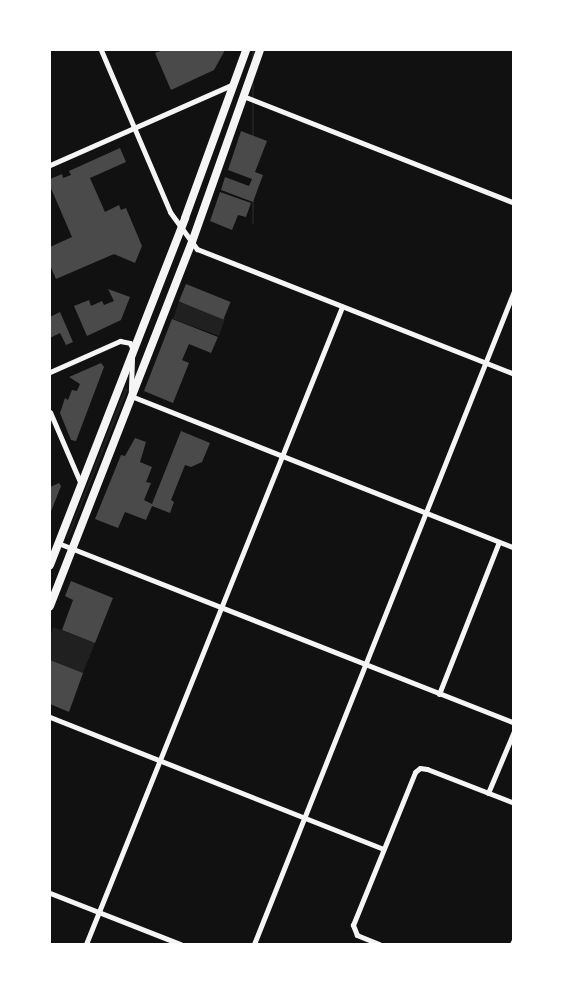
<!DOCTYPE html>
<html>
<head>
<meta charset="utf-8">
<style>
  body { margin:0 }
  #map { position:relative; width:563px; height:994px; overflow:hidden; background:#111; font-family:Ubuntu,sans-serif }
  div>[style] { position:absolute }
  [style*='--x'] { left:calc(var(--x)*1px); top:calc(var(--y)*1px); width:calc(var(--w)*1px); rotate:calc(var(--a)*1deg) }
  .green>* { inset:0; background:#202020; transform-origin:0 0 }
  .building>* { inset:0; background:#4a4a4a; transform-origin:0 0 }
  .minor>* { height:5px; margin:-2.5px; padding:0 2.5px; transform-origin:2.5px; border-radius:2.5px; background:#f5f5f5 }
  .primary>* { height:8px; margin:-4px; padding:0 4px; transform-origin:4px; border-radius:4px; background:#f5f5f5 }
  span { translate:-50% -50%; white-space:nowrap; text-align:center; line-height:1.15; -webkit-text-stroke:6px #fff; paint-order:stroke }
  .frame { position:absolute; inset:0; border:51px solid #fff; pointer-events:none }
</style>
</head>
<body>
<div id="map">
  <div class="green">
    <div style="left:252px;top:50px;width:2px;height:174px"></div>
    <div style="left:179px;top:302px;width:49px;height:18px;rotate:20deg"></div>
    <div style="clip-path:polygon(125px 388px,128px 389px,68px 539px,67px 538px)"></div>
    <div style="clip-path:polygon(53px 627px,95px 643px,83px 673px,50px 660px,50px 637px)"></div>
  </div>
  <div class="building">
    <div style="clip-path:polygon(163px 50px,225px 50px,214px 70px,171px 90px,155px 53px)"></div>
    <div style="clip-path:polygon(241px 131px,267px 141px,255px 172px,263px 175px,253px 202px,221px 190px,225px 177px,249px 186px,252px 179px,228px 170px)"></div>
    <div style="clip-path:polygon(120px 148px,126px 162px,90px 178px,105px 212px,119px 205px,121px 210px,126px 208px,142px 246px,135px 263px,114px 254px,56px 279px,50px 265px,50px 247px,72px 237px,50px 186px,50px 179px,62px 174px,63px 178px,71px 175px,69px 171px)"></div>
    <div style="clip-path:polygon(220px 192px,251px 203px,246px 217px,238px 215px,232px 230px,210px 221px)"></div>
    <div style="left:186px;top:284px;width:48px;height:19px;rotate:22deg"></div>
    <div style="clip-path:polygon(108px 289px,130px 297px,121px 320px,87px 336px,74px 306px,89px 300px,91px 306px,102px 301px,104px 305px,114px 301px)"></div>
    <div style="clip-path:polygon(60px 312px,73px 342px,66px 345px,60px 333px,50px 338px,50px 317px)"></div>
    <div style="clip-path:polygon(172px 319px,218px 337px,211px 353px,189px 344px,182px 360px,189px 363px,173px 403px,144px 391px)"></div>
    <div style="clip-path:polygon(101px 363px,104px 367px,76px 441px,71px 440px,60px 413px,65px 398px,68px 400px,72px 390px,77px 391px,80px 384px,69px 377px)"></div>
    <div style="clip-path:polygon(181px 431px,210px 443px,202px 462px,191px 467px,185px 465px,171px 500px,174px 502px,170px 513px,152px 506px,146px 520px,125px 512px,118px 528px,95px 519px,121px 455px,125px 456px,135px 438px,146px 442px,140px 462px,152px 467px,146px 482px,151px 483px,144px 500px,152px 504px)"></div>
    <div style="clip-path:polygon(59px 483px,61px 486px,50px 514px,50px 487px)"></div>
    <div style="clip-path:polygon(71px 581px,113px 598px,95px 643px,62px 630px,73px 600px,65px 596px)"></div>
    <div style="clip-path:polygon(50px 660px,83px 673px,69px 712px,50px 704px)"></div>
  </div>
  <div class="minor">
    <div style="--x:101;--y:50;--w:176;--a:66.9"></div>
    <div style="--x:170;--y:212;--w:46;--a:53.9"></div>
    <div style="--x:197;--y:249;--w:341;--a:21.5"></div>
    <div style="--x:243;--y:96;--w:291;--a:21.5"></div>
    <div style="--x:50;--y:165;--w:201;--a:-23.8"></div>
    <div style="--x:132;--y:359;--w:37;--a:92"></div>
    <div style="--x:131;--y:396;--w:412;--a:21.6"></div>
    <div style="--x:50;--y:372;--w:77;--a:-23.9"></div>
    <div style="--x:120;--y:341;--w:10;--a:11"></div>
    <div style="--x:130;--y:343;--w:8;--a:67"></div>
    <div style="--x:50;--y:412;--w:78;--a:66.7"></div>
    <div style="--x:58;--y:543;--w:490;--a:21.5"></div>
    <div style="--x:439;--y:694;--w:163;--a:-68.5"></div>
    <div style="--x:50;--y:717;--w:358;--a:21.6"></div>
    <div style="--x:488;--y:793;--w:67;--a:-67.2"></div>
    <div style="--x:50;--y:893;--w:140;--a:21.4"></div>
    <div style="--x:86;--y:944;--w:687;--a:-68.11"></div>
    <div style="--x:254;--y:944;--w:703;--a:-68.29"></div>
    <div style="--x:379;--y:944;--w:24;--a:-158"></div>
    <div style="--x:357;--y:935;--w:11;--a:-112"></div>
    <div style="--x:353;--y:925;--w:165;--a:-67.9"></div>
    <div style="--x:415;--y:772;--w:6;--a:-39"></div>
    <div style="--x:420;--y:768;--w:7;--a:8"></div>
    <div style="--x:427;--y:769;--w:93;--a:21.3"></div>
    <div style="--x:512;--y:944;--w:4;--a:-63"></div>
  </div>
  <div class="primary">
    <div style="--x:50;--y:565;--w:372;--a:-68.7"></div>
    <div style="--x:185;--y:218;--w:179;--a:-70"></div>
    <div style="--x:50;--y:606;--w:391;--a:-68.7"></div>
    <div style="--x:192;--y:242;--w:204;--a:-70.5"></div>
  </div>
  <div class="frame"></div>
</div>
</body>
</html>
